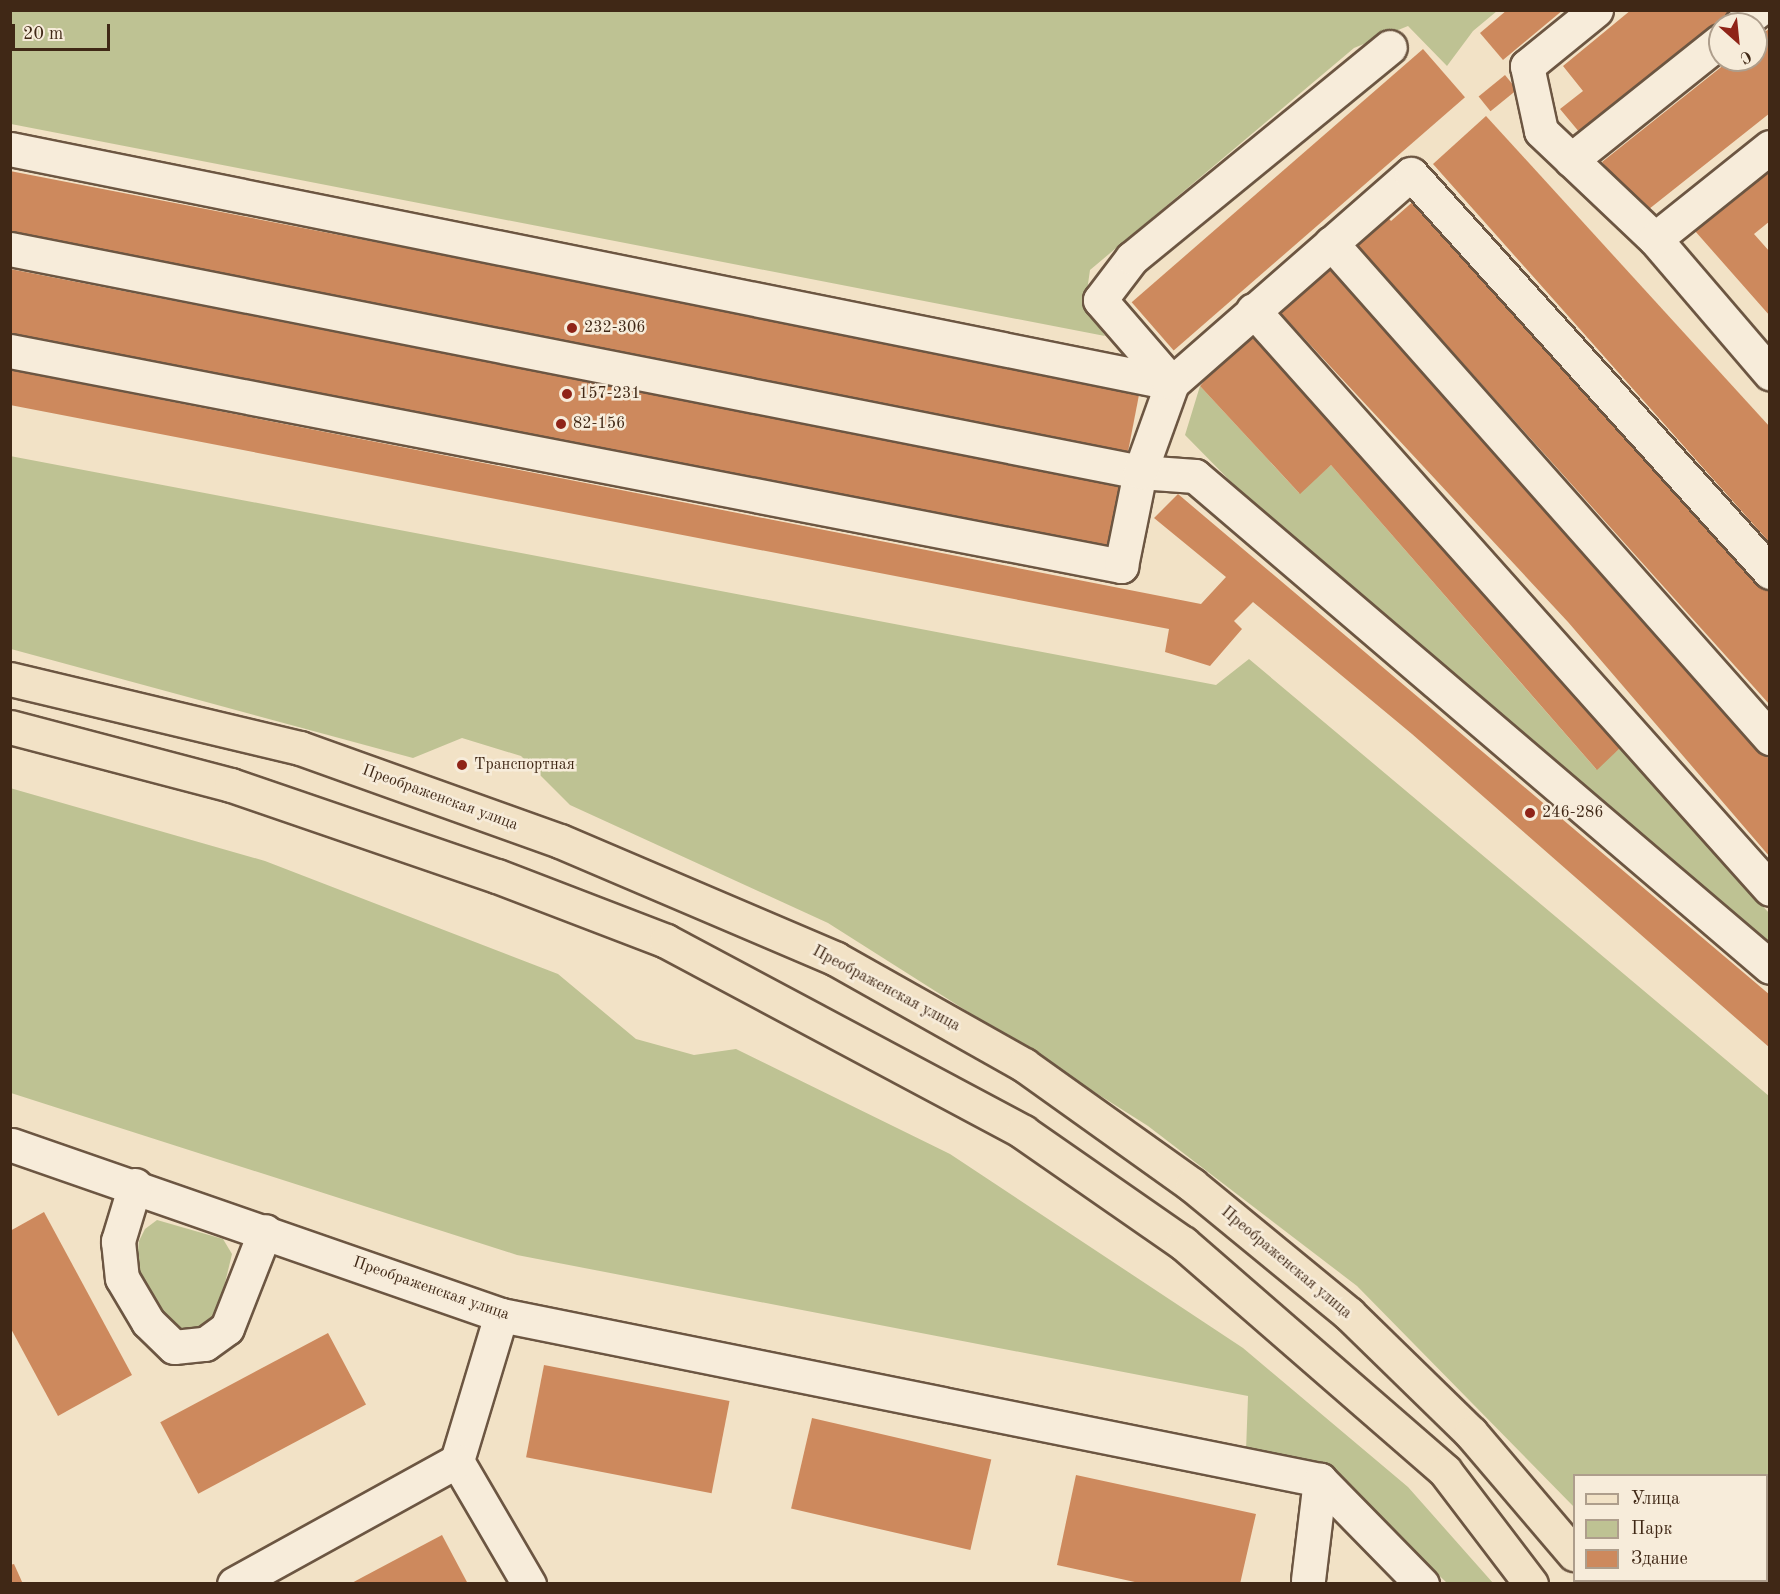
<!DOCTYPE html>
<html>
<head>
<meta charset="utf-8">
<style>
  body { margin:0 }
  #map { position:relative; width:1780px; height:1594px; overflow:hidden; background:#f2e2c6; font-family:"Old Standard TT",serif }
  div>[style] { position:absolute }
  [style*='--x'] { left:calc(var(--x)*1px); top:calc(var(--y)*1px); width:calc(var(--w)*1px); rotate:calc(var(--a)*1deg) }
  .green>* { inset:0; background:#bec293 }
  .building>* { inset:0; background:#cd895d; transform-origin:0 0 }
  .roads { filter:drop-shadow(2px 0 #6c5642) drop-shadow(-2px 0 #6c5642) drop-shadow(0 2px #6c5642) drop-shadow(0 -2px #6c5642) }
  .minor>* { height:33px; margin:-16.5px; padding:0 16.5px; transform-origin:16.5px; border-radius:16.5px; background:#f7ecda }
  .major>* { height:33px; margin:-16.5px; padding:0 16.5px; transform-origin:16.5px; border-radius:16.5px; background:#f2e2c6 }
  .dots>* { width:16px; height:16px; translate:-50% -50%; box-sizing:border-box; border:3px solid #f7ecda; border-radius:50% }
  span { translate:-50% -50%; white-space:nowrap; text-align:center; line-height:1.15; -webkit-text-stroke:5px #f7ecda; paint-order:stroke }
  .poi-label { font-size:16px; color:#402816 }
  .left { translate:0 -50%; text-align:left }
  .street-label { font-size:16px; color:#402816 }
  .frame { position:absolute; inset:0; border:12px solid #402816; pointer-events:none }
  .legend { position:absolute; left:1573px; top:1474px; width:195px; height:108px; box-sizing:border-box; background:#f7ecda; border:2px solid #ae9e8c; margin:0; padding:8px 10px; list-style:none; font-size:18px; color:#402816 }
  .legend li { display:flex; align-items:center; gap:12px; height:30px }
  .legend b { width:30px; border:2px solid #ae9e8c }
  .north { position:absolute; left:1708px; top:12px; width:60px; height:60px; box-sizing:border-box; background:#f7ecda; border:2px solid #ae9e8c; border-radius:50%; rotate:153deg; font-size:16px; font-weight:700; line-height:24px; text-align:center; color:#402816 }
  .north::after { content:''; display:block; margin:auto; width:21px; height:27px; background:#8f2418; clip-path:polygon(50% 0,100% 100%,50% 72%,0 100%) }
  .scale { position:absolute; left:12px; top:24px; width:98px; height:27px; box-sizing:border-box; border:3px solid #402816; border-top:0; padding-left:8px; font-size:18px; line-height:21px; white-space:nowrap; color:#402816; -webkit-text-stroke:4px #f7ecda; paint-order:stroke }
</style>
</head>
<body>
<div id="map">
  <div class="green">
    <div style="clip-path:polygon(10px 11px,1497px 11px,1473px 31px,1447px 66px,1408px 26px,1354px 48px,1090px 270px,1085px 305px,1105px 336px,11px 124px)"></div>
    <div style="clip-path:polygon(1200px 386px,1299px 493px,1331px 465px,1596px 769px,1620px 748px,1769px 913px,1769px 953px,1298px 550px,1185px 435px)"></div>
    <div style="clip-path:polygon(10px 456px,1216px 685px,1249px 659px,1769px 1096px,1769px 1583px,1642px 1581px,1766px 1580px,1766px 1476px,1574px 1476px,1574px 1507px,1357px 1286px,1148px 1126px,828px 923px,570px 805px,521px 756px,462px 738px,413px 758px,11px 649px)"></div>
    <div style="clip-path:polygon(10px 788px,265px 861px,558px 974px,636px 1039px,694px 1055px,736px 1049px,950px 1154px,1243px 1348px,1408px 1487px,1493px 1583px,1447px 1583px,1323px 1465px,1246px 1451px,1248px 1396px,517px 1255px,11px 1093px)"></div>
    <div style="clip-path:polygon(157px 1220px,223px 1239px,232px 1254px,218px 1312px,207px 1326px,193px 1334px,171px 1327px,136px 1267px,139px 1241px,145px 1229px)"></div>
  </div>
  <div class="building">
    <div style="clip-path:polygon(1507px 10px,1563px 10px,1503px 60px,1480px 33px)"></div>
    <div style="clip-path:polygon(1631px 10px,1732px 10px,1580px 133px,1560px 109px,1583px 91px,1563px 66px)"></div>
    <div style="clip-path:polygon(1770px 28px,1770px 113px,1644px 213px,1602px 162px,1730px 60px,1756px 60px,1756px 39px)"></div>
    <div style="left:1423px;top:49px;width:64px;height:386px;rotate:49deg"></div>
    <div style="left:1505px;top:75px;width:19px;height:34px;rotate:51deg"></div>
    <div style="clip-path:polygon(1486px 116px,1770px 427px,1770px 543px,1433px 164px)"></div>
    <div style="clip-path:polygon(1770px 169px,1770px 221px,1754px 234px,1770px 252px,1770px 316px,1695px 231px)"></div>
    <div style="left:10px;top:171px;width:1151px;height:64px;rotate:11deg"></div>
    <div style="clip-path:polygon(1416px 199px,1770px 590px,1770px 705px,1354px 242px,1384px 213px,1391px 221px)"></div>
    <div style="clip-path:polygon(1327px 263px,1770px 760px,1770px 857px,1568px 622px,1277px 309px)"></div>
    <div style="left:10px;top:269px;width:1131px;height:63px;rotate:11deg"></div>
    <div style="clip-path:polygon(1249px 328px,1620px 748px,1597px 770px,1331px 465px,1300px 494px,1200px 386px)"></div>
    <div style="clip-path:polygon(10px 370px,1201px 604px,1226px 577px,1154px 518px,1178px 494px,1770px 995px,1770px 1048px,1412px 734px,1253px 602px,1234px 621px,1242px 629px,1210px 666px,1165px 652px,1169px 629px,10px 405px)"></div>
    <div style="clip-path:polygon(44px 1212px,132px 1375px,58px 1416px,10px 1327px,10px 1231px)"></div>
    <div style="left:328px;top:1333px;width:81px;height:190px;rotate:62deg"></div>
    <div style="left:544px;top:1365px;width:189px;height:94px;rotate:11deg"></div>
    <div style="left:812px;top:1418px;width:184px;height:93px;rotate:13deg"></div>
    <div style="clip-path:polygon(1076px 1475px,1256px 1514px,1240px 1584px,1144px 1584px,1057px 1565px)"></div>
    <div style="clip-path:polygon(442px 1535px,468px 1584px,350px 1584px,361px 1578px)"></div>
    <div style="clip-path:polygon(14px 1564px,23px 1584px,10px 1584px,10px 1565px)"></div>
  </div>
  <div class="roads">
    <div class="minor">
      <div style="--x:1596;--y:10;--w:89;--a:140.9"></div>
      <div style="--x:1527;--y:66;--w:66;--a:77.8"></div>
      <div style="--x:1541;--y:131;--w:157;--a:43.5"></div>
      <div style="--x:1655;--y:239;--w:177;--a:49.4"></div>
      <div style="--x:1741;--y:24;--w:22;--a:-39"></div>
      <div style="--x:10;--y:149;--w:1185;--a:11.39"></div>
      <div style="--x:1571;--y:160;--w:191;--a:-38.6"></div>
      <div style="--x:1655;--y:239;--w:147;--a:-38.7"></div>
      <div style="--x:1331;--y:243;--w:662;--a:48.43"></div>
      <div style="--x:10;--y:249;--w:1152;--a:11.16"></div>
      <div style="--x:1140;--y:472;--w:55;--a:4.2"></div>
      <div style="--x:1195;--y:476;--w:756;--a:40.49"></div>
      <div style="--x:1253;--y:310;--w:776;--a:48.24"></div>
      <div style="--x:10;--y:351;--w:1132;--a:10.95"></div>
      <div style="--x:1121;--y:566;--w:96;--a:-78.6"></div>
      <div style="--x:1140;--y:472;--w:95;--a:-70.2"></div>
      <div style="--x:1172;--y:383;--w:317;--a:-41.2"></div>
      <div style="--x:1411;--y:174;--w:536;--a:47.95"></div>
      <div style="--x:1172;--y:383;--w:110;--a:-130.9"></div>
      <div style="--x:1100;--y:300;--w:53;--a:-52.7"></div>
      <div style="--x:1132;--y:258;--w:333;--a:-39.3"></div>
      <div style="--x:12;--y:1145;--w:518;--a:19.17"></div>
      <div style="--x:501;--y:1315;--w:835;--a:11.39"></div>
      <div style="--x:1320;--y:1480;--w:146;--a:45.6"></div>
      <div style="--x:135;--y:1185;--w:59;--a:106.9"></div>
      <div style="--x:118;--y:1241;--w:37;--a:84"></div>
      <div style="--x:122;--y:1278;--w:51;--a:59.4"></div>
      <div style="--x:148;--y:1322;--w:36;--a:44"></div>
      <div style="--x:174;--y:1347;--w:31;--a:-6"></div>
      <div style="--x:205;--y:1344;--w:27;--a:-36"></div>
      <div style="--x:227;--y:1328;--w:104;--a:-68.6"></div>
      <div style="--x:501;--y:1315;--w:152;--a:106.8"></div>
      <div style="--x:457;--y:1461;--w:143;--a:59.7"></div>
      <div style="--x:1308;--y:1580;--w:101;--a:-83.2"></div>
      <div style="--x:234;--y:1584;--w:255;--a:-28.9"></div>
    </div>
    <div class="major">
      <div style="--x:10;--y:679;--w:298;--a:13.4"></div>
      <div style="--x:300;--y:748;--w:276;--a:19.7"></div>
      <div style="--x:560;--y:841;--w:300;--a:23.1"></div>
      <div style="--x:836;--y:959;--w:216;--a:29.4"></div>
      <div style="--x:1024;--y:1065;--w:206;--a:35.5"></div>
      <div style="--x:1192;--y:1185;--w:203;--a:39.4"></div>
      <div style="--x:1349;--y:1314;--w:170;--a:44.3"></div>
      <div style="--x:1471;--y:1433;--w:159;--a:49.6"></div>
      <div style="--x:10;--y:727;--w:228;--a:14.7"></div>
      <div style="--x:231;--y:785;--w:281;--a:18.9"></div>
      <div style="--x:497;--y:876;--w:181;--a:21"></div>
      <div style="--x:666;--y:941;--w:405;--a:28.1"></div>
      <div style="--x:1023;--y:1132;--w:195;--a:34.8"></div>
      <div style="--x:1183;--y:1243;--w:347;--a:41"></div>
      <div style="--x:1445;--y:1471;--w:142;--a:52.7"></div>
      <div style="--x:1597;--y:1580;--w:4;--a:63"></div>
    </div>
  </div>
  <div class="dots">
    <div style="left:572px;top:328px;background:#8f2418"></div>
    <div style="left:567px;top:394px;background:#8f2418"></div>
    <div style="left:561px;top:424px;background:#8f2418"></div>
    <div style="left:462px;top:765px;background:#8f2418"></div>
    <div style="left:1530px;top:813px;background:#8f2418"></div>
  </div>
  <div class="poi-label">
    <span class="left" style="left:584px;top:328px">232-306</span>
    <span class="left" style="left:579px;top:394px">157-231</span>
    <span class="left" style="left:573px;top:424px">82-156</span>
    <span class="left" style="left:474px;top:765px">Транспортная</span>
    <span class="left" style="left:1542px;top:813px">246-286</span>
  </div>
  <div class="street-label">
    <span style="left:440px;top:798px;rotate:20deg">Преображенская улица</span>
    <span style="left:886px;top:989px;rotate:28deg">Преображенская улица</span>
    <span style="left:1286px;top:1263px;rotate:40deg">Преображенская улица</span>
    <span style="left:431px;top:1289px;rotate:19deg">Преображенская улица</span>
  </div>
  <div class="frame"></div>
  <ul class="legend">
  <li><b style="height:8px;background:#f2e2c6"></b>Улица</li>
  <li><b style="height:16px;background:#bec293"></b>Парк</li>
  <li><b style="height:16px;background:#cd895d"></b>Здание</li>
  </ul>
  <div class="north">С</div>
  <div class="scale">20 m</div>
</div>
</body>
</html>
